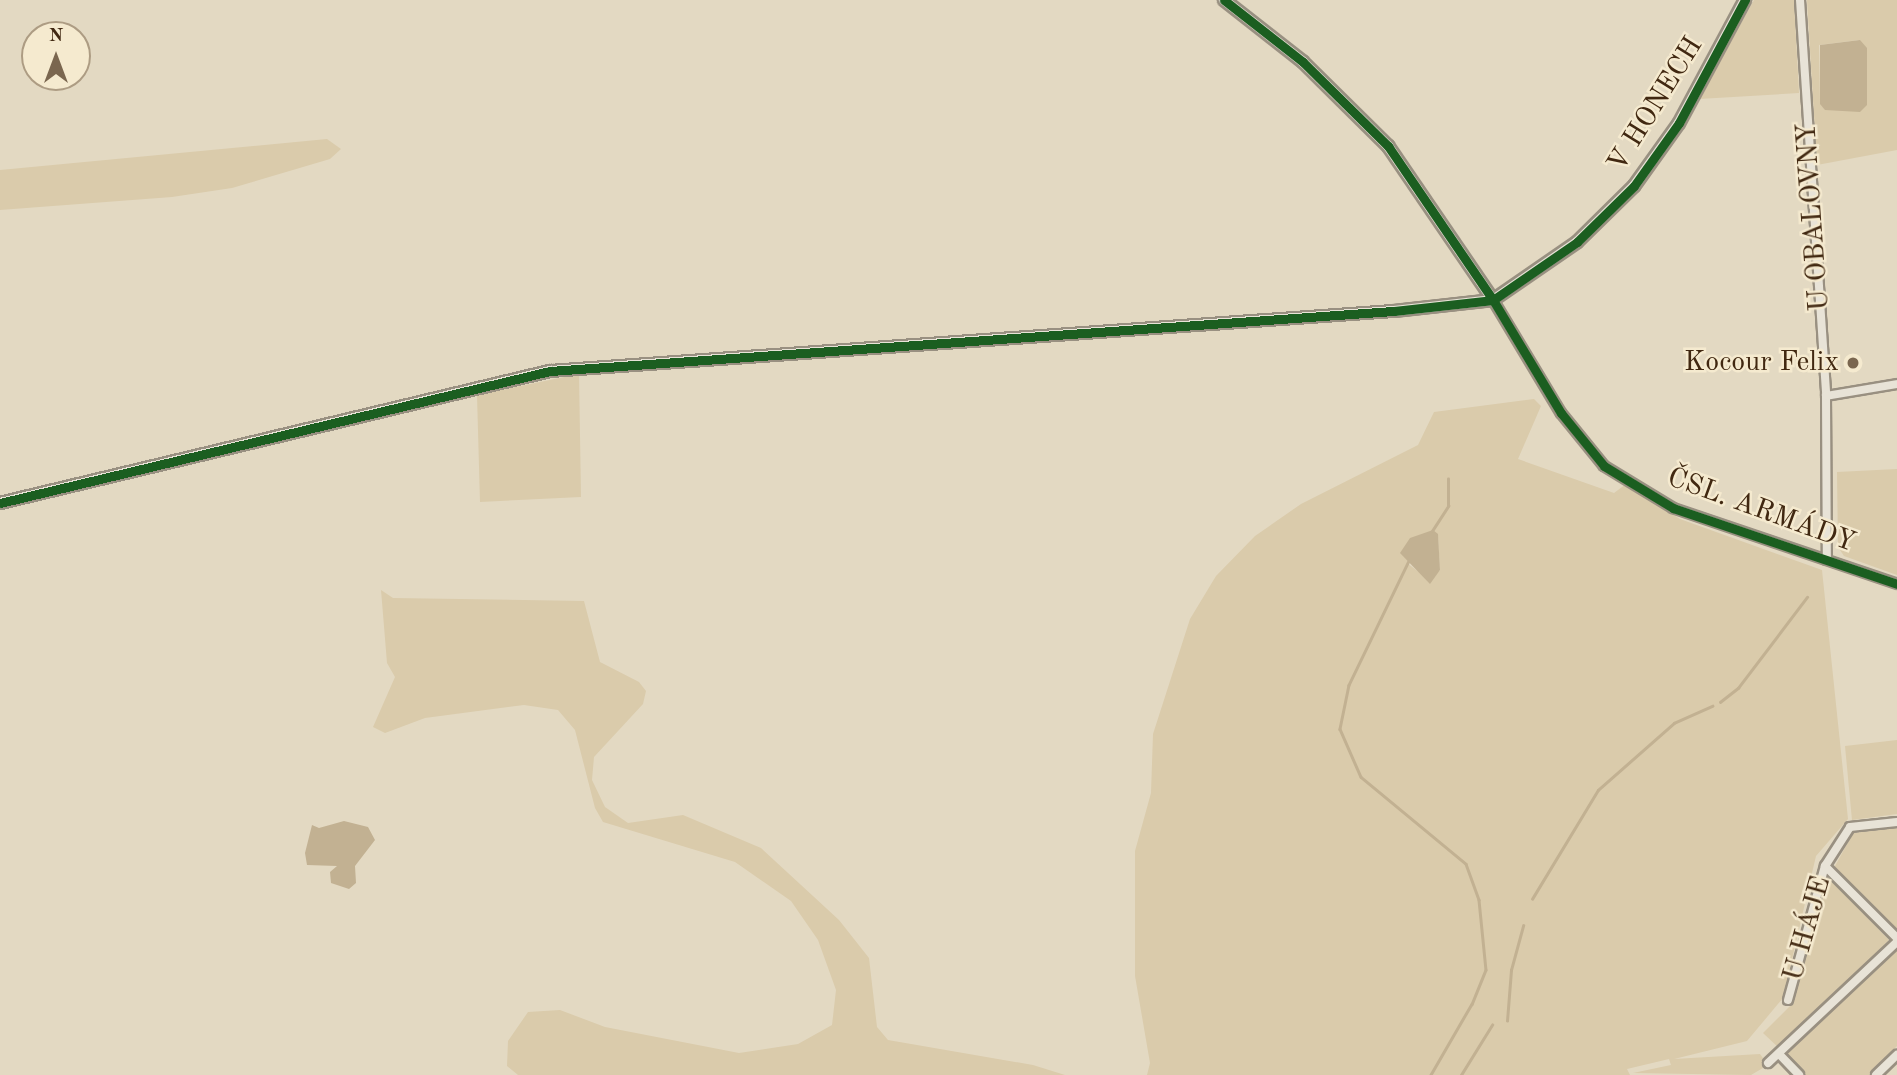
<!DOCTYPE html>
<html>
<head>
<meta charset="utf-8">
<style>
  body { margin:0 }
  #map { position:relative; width:1897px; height:1075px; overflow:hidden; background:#e3d9c2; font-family:"Old Standard TT",serif }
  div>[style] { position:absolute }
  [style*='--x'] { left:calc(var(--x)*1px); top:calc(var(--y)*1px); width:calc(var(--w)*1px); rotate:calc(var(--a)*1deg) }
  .green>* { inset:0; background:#dacbab }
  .water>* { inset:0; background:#c2b192 }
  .stream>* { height:2.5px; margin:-1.25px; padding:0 1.25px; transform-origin:1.25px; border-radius:1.25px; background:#c2b192 }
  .roads { filter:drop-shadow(2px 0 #999081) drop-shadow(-2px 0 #999081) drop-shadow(0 2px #999081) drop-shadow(0 -2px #999081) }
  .minor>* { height:8px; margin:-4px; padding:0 4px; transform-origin:4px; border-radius:4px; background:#e8e3d7 }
  .tertiary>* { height:10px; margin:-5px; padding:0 5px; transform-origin:5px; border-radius:5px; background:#e8e3d7 }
  .cycleway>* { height:9px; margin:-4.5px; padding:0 4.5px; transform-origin:4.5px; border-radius:4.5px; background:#1b5e20 }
  .dots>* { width:19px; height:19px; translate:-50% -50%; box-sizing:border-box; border:4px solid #f5eacf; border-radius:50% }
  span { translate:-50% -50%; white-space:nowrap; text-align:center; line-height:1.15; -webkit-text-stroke:5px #f5eacf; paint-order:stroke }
  .street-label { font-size:28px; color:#412811 }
  .poi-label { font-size:28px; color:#412811 }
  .right { translate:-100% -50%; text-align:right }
  .north { position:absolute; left:21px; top:21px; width:70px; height:70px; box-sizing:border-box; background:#f5eacf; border:2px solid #ad9c83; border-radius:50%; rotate:0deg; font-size:19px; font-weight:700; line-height:28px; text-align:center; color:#412811 }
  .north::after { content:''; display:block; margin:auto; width:24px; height:32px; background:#7a664f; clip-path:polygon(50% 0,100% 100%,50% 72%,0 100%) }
</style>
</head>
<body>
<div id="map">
  <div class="green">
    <div style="clip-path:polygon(1754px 0,1794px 0,1799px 93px,1699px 99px)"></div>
    <div style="clip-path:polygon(evenodd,1807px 0,1897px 0,1897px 150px,1817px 165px,1807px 0,1859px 40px,1820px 104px,1819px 45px,1859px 40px)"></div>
    <div style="clip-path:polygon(327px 139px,341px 149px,330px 159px,232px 188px,172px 197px,0 210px,0 170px)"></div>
    <div style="clip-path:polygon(579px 374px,581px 497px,480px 502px,477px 395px)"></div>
    <div style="clip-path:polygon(evenodd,1534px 399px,1541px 406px,1518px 459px,1614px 493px,1626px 484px,1680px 519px,1822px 570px,1848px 819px,1816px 856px,1783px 998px,1747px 1041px,1674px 1059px,1760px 1054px,1768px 1065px,1751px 1075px,1633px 1073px,1671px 1065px,1669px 1059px,1627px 1069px,1630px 1075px,1147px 1075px,1150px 1063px,1135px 976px,1135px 851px,1151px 793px,1153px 734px,1190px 619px,1216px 576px,1255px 536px,1301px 504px,1418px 445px,1434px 412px,1534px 399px,1438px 535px,1440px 571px,1420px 573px,1407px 563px,1438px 535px)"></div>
    <div style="clip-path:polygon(1897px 469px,1897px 575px,1844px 556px,1838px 547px,1837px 472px)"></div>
    <div style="clip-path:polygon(381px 590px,393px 598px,584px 601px,600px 662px,639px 682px,646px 691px,643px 704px,594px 757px,592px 780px,605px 807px,628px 823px,683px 815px,761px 848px,839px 920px,869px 958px,877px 1027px,888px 1040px,1033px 1065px,1065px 1075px,518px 1075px,507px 1066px,508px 1041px,528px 1012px,560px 1010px,605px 1027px,739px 1053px,798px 1044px,832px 1025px,836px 990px,818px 940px,791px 901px,735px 862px,603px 822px,595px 808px,575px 730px,558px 710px,524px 705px,425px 718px,385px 733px,373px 727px,395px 677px,387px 663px)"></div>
    <div style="clip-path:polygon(1897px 740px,1897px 814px,1852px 820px,1845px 746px)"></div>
    <div style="clip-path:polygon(1897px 828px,1897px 932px,1834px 868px,1853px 833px)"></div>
    <div style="clip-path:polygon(1831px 881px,1889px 940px,1811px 1019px,1806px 1015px,1810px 1019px,1780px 1049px,1763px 1033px,1793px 1003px,1824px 886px)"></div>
    <div style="clip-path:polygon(1897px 949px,1897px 1046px,1869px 1075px,1804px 1075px,1785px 1055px)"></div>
  </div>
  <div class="water">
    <div style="clip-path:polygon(1860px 40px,1867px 48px,1867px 105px,1860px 112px,1825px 110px,1820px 104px,1820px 45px)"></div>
    <div style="clip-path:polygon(1433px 530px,1438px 534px,1440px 570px,1430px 584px,1400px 553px,1410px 538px)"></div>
    <div style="clip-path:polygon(344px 821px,368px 827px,375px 840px,355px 866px,356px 883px,349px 889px,331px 883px,330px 872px,337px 866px,307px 865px,305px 853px,312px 825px,319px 828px)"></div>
  </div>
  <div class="stream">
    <div style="--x:1432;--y:531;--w:30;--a:-57"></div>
    <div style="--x:1448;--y:506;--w:27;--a:-90"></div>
    <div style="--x:1409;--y:561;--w:138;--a:115.8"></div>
    <div style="--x:1349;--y:685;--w:45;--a:101.6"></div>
    <div style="--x:1340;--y:729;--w:52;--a:66.4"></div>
    <div style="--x:1361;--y:777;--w:136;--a:39.6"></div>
    <div style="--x:1466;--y:864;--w:38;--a:70"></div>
    <div style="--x:1479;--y:900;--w:70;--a:84.3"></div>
    <div style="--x:1486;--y:970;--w:37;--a:112"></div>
    <div style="--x:1472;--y:1004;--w:82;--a:120"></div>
    <div style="--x:1720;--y:702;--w:23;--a:-38"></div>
    <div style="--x:1738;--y:688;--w:114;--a:-52.8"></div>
    <div style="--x:1532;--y:899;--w:127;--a:-58.8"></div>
    <div style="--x:1598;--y:790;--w:101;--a:-41.4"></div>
    <div style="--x:1674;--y:723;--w:42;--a:-24.1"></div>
    <div style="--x:1507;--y:1021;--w:51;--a:-85.5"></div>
    <div style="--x:1511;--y:970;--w:46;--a:-74.7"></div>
    <div style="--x:1461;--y:1075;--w:59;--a:-58.2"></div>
  </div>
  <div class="roads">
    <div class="minor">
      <div style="--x:1800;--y:0;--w:397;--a:86.2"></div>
      <div style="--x:1826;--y:396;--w:164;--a:89.7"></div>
      <div style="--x:1493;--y:300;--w:132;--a:59"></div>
      <div style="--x:1561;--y:413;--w:68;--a:50.9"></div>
      <div style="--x:1604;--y:466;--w:81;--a:31.3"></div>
      <div style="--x:1673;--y:508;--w:237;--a:18.7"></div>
      <div style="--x:1826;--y:396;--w:72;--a:-9.6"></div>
      <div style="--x:1825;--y:866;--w:102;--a:45"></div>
      <div style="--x:1788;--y:1000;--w:139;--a:-74.6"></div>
      <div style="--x:1825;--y:866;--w:46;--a:-57.3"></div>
      <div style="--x:1850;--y:827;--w:47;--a:-6.1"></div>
      <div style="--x:1779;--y:1054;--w:29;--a:46"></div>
      <div style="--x:1768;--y:1063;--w:177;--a:-43.2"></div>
      <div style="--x:1876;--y:1075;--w:29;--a:-44"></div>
    </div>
    <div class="tertiary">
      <div style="--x:1224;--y:0;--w:100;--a:38.1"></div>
      <div style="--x:1303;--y:62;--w:120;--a:44.7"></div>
      <div style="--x:1388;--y:146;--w:186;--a:55.7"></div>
      <div style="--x:0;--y:503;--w:566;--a:-13.5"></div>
      <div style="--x:550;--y:371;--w:846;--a:-4.07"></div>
      <div style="--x:1394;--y:311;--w:100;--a:-6.3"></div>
      <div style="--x:1493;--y:300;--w:102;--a:-34.6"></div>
      <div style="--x:1577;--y:242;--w:80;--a:-44.5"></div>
      <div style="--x:1634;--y:186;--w:77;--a:-54.5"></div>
      <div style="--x:1679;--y:123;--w:140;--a:-61.8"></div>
    </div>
  </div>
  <div class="cycleway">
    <div style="--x:1224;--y:0;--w:100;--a:38.1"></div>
    <div style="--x:1303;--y:62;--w:120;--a:44.7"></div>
    <div style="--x:1388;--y:146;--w:186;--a:55.7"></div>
    <div style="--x:1493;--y:300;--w:132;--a:59"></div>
    <div style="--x:1561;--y:413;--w:68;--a:50.9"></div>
    <div style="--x:1604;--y:466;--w:81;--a:31.3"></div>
    <div style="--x:1673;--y:508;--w:237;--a:18.7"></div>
    <div style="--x:0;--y:503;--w:566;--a:-13.5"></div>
    <div style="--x:550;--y:371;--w:846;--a:-4.07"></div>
    <div style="--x:1394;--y:311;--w:100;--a:-6.3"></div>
    <div style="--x:1493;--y:300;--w:102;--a:-34.6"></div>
    <div style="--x:1577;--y:242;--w:80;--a:-44.5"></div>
    <div style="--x:1634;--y:186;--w:77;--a:-54.5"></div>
    <div style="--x:1679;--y:123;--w:140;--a:-61.8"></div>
  </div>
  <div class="dots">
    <div style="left:1853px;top:363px;background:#7a664f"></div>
  </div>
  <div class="street-label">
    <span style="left:1656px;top:105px;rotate:-58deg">V HONECH</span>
    <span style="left:1814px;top:217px;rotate:-94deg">U OBALOVNY</span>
    <span style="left:1761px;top:511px;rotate:20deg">ČSL. ARMÁDY</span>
    <span style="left:1808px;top:929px;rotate:-74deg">U HÁJE</span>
  </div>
  <div class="poi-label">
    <span class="right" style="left:1839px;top:363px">Kocour Felix</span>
  </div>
  <div class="north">N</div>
</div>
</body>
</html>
